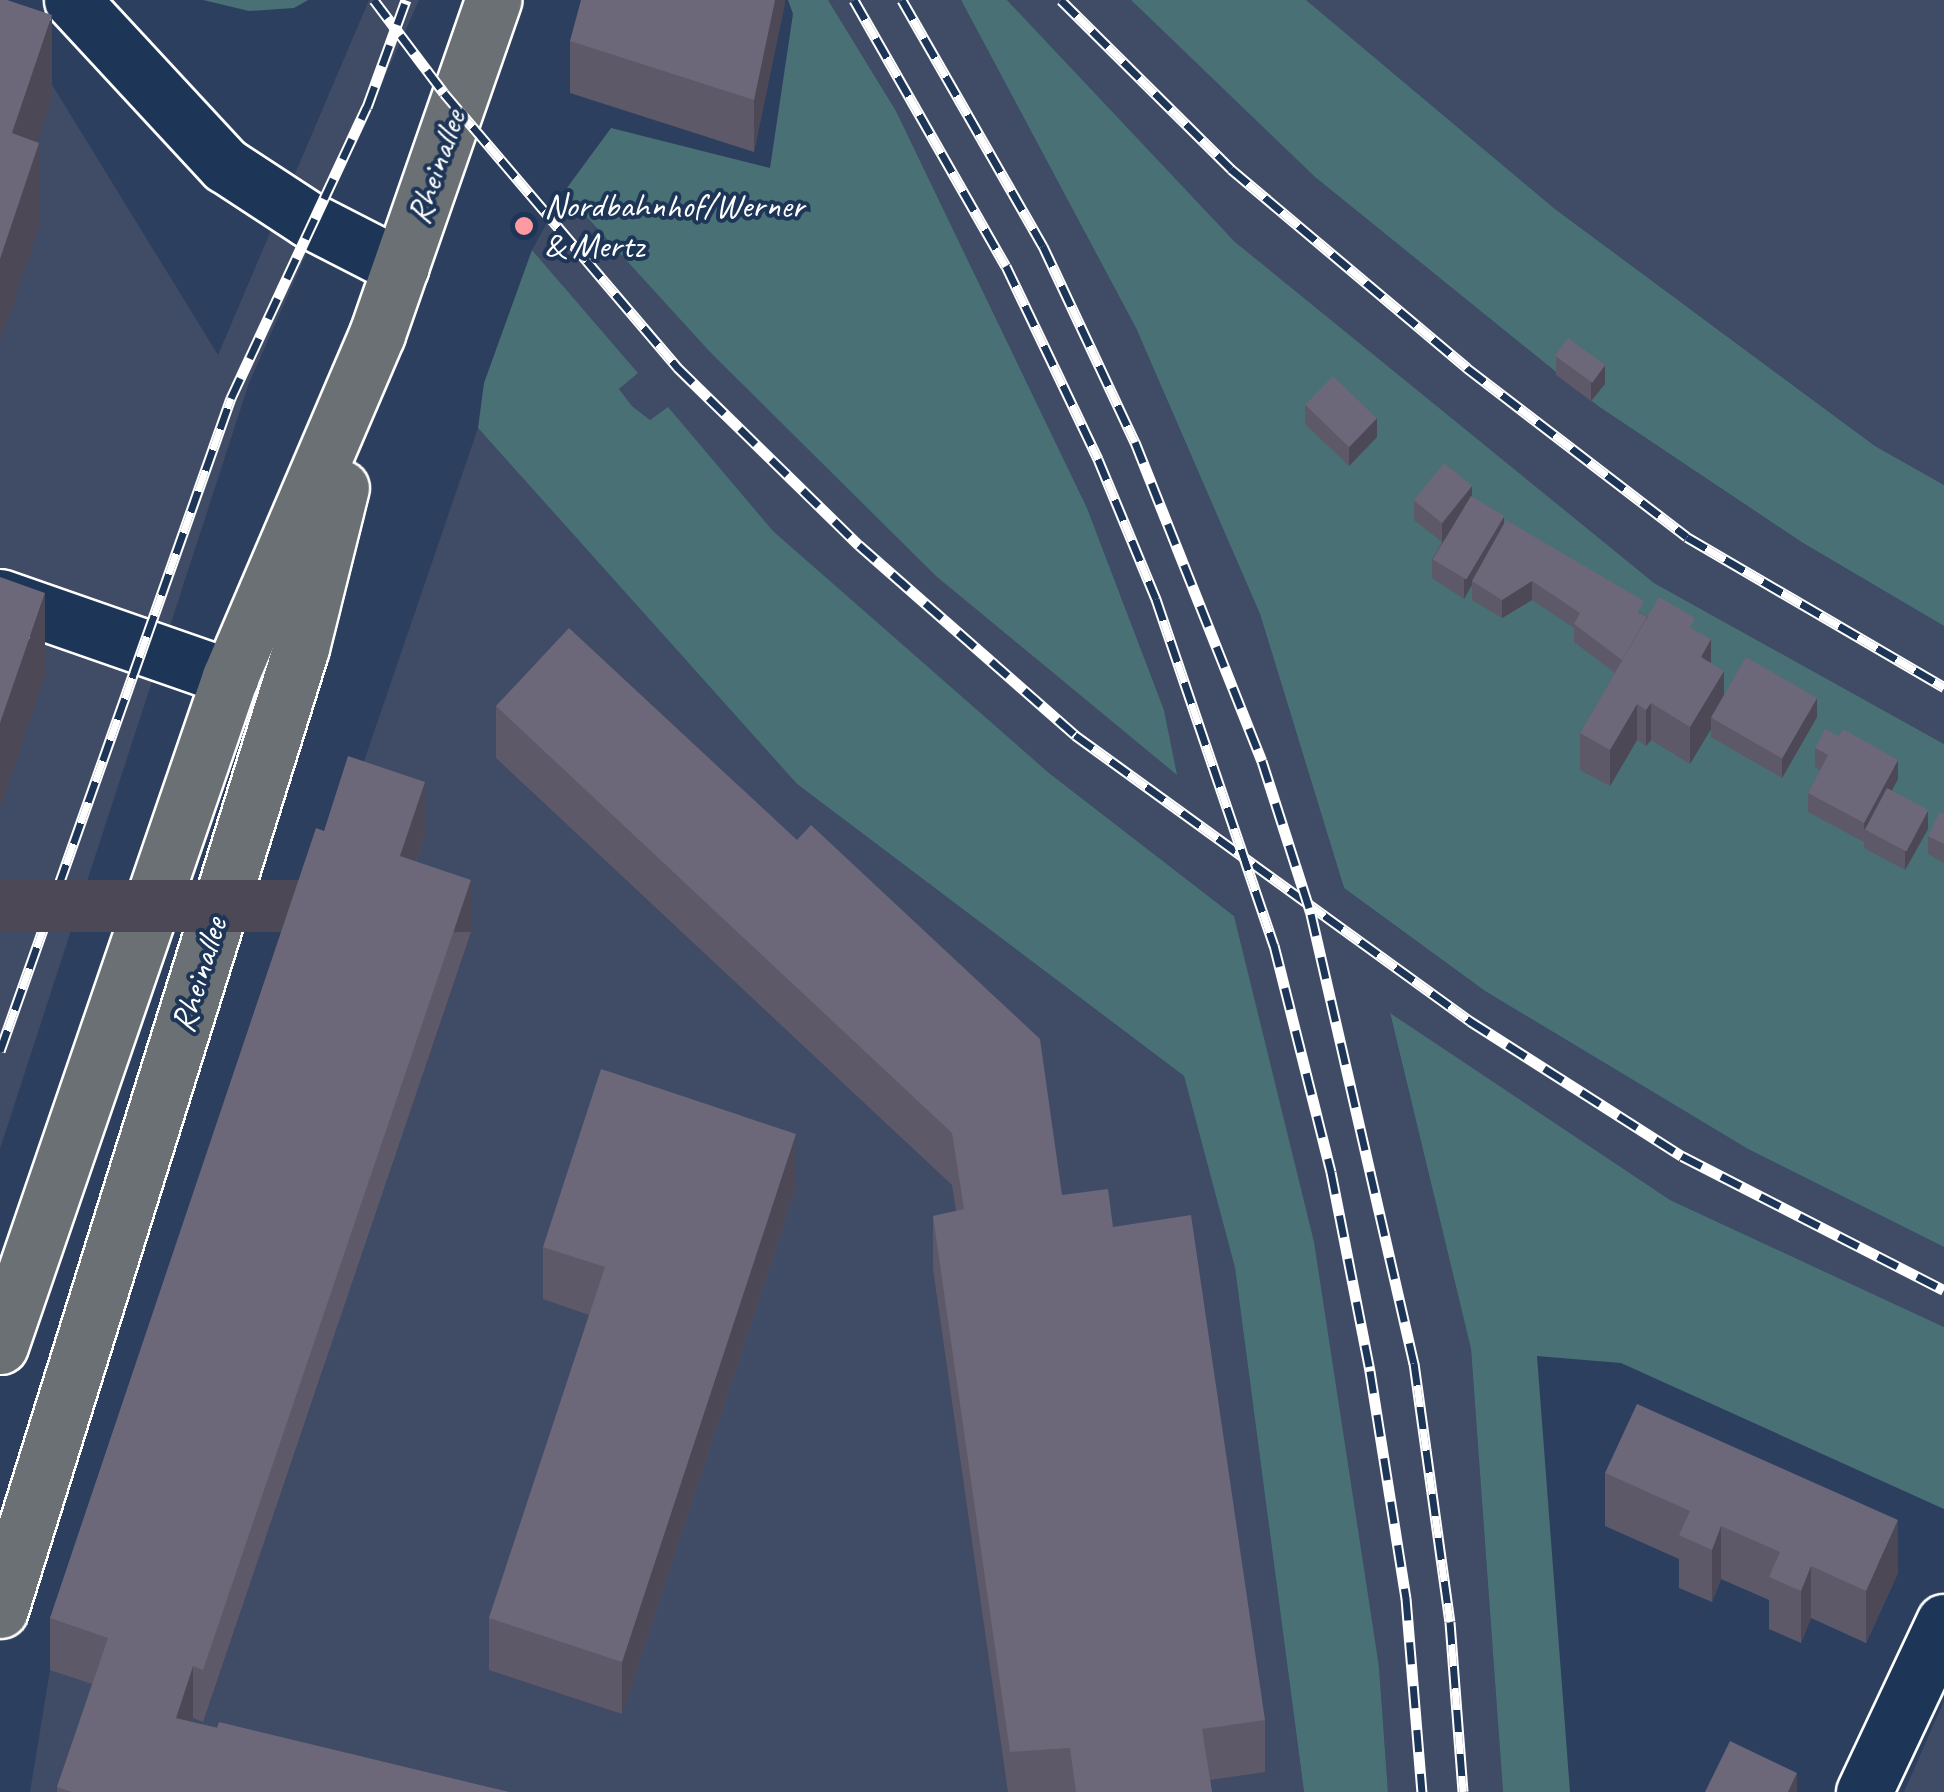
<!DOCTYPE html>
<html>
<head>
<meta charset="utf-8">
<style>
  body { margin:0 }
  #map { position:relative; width:1944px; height:1792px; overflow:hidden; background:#2d3f5e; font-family:Caveat,sans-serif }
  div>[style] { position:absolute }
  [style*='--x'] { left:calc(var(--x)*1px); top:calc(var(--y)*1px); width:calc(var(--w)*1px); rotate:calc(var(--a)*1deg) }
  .built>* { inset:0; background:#404b66 }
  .green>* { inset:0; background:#487075 }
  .roads { filter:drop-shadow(2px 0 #fff) drop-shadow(-2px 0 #fff) drop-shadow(0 2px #fff) drop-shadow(0 -2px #fff) }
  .minor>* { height:55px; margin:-27.5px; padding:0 27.5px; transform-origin:27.5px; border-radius:27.5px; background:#1d3557 }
  .major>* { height:55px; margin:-27.5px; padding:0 27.5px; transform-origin:27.5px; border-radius:27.5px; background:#6b7074 }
  .rail>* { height:11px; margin-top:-5.5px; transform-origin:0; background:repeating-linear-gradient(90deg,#1d3557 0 22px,#fff 0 44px); box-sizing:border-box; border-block:2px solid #fff }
  .wall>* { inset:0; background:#5d5968 }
  .shaded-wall>* { inset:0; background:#4c4855; transform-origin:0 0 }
  .building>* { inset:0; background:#6c6779; transform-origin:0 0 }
  .dots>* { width:28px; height:28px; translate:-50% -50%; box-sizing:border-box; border:5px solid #1d3557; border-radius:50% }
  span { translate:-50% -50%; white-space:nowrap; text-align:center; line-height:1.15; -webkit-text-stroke:8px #1d3557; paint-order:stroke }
  .street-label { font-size:35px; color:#fff }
  .poi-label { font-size:35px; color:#fff }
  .left { translate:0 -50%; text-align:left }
</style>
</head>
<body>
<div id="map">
  <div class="built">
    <div style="clip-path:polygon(0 0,218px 355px,369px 0,419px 0,249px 383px,0 1149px)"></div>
    <div style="clip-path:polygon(828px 0,961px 0,1136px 328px,1260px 614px,1344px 888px,1485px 991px,1748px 1149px,1944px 1247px,1944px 1327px,1670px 1200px,1390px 1014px,1471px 1349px,1503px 1792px,1388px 1792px,1379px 1667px,1267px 1059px,1234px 916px,1049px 773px,773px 531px,668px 408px,650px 420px,632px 406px,619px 389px,637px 372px,532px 250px,564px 192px,709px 351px,1176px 774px,1164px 710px,1087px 508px,896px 111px)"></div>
    <div style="clip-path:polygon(1007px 0,1131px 0,1315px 177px,1598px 406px,1803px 543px,1944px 626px,1944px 744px,1654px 583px,1459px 430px,1235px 242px)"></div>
    <div style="clip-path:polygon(1306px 0,1944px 0,1944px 485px,1875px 446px,1555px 209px)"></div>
    <div style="clip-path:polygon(478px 428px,797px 784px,1184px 1076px,1235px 1268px,1304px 1792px,30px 1792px,50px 1670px,316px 880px,348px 808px)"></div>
    <div style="clip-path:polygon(1944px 1701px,1944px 1792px,1904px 1792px)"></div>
  </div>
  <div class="green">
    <div style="clip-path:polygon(203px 0,308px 0,294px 8px,249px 11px)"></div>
    <div style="clip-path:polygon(788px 0,828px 0,896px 111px,1087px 508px,1164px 710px,1177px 775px,936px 576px,709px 351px,564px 192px,611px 128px,770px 168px,793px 14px)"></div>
    <div style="clip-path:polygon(961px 0,1007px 0,1235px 242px,1654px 583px,1944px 744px,1944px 1247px,1748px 1149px,1485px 991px,1344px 888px,1260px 614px,1136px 328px)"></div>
    <div style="clip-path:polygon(1131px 0,1306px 0,1555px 209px,1875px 446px,1944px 485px,1944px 626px,1803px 543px,1598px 406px,1315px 177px)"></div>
    <div style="clip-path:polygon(532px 250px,638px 373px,619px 389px,632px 406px,650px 420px,668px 407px,773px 531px,1049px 773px,1234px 916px,1314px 1242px,1379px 1667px,1388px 1792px,1304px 1792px,1235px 1268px,1184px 1076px,797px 784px,478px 428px,484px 383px)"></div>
    <div style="clip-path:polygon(1390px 1013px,1670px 1200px,1944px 1327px,1944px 1509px,1621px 1363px,1537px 1356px,1570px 1792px,1503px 1792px,1471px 1349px)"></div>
  </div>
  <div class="roads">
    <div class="minor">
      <div style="--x:72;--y:0;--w:225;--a:47.2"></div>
      <div style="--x:225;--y:165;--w:100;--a:33.2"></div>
      <div style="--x:309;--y:220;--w:103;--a:27.1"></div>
      <div style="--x:0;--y:597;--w:244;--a:19.2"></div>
      <div style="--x:1864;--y:1792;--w:188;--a:-64.8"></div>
    </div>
    <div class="major">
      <div style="--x:0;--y:1346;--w:707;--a:-71.03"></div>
      <div style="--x:230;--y:677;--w:373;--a:-66.8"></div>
      <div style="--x:377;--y:334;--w:354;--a:-70.8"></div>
      <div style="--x:0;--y:1610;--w:1008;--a:-72.63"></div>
      <div style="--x:301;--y:648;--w:165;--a:-76"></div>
    </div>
  </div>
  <div class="rail">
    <div style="--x:374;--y:0;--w:116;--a:53"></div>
    <div style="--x:444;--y:93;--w:360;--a:49.6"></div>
    <div style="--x:677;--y:367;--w:255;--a:44.4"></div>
    <div style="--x:859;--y:545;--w:288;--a:41.3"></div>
    <div style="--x:1075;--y:735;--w:488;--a:35.9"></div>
    <div style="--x:1470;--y:1021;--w:251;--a:32.5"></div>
    <div style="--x:1682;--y:1156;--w:294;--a:27.1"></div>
    <div style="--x:854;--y:0;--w:306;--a:60.3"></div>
    <div style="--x:1006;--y:266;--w:214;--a:64.5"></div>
    <div style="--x:1098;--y:459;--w:152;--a:67.5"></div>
    <div style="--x:1156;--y:599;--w:366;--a:71.2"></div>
    <div style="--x:1274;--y:945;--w:234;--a:75.9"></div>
    <div style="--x:1331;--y:1172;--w:203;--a:78.9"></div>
    <div style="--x:1370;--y:1371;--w:230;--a:81"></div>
    <div style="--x:1406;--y:1598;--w:195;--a:85.3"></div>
    <div style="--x:902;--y:0;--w:284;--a:60.2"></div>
    <div style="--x:1043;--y:246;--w:217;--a:64.9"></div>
    <div style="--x:1135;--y:442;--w:343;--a:68.3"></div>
    <div style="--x:1262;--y:761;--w:161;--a:72.2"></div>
    <div style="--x:1311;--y:914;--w:461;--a:77.1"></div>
    <div style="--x:1414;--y:1363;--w:261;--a:82.1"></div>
    <div style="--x:1450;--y:1622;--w:170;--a:85.6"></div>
    <div style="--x:1061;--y:0;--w:240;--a:44.8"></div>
    <div style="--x:1231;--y:169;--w:309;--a:40.1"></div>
    <div style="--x:1467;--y:368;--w:277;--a:37.5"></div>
    <div style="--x:1687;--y:537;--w:298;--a:30.3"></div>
    <div style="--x:0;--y:1051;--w:693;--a:-70.52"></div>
    <div style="--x:231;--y:398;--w:321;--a:-65"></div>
    <div style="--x:367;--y:107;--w:114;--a:-70"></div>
  </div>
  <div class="wall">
    <div style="clip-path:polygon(785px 0,754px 152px,570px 93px,570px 41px)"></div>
    <div style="clip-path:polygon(1556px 356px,1605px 384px,1591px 401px,1556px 375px)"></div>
    <div style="clip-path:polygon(1305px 405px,1377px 437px,1349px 466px,1305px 424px)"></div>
    <div style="clip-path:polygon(1472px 497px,1504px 524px,1644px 615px,1695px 631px,1724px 695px,1817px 717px,1782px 778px,1711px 737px,1711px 729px,1690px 764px,1651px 740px,1646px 746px,1637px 740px,1610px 786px,1580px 770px,1580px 733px,1615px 673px,1574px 642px,1574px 628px,1532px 600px,1502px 618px,1472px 600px,1472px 585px,1464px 599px,1432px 578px,1432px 559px,1442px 542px,1414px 520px,1414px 501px)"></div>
    <div style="clip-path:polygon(496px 706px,1062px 1195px,1113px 1227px,1265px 1720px,1265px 1772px,1210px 1780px,1212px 1792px,1008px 1792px,933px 1269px,933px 1216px,956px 1211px,952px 1185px,496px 758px)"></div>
    <div style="clip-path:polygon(1815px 748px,1898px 779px,1892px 790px,1928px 829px,1905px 870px,1864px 848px,1864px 842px,1808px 812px,1808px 793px,1820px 770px,1815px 767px)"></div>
    <div style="clip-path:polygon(1944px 814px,1944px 863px,1928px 854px,1928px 836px)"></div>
    <div style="clip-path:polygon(425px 835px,416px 862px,471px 932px,203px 1722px,193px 1718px,192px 1722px,509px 1792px,57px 1792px,57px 1787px,92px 1684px,50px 1670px,50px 1618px)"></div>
    <div style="clip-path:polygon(796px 1186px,622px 1714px,489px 1670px,489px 1618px,589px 1315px,543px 1299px,543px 1247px)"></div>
    <div style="clip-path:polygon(1605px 1473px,1898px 1573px,1866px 1643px,1811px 1618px,1801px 1643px,1769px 1629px,1769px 1600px,1721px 1579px,1712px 1602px,1679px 1588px,1679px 1559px,1605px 1526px)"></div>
  </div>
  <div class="shaded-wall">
    <div style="clip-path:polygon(775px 0,785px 0,785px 4px,754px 152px,754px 100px)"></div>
    <div style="clip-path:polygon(52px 15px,52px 98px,12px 217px,12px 133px)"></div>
    <div style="clip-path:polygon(39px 143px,39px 226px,0 342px,0 259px)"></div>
    <div style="clip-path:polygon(1605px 365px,1605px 384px,1591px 401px,1591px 382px)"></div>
    <div style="clip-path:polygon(1377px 418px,1377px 437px,1349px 466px,1349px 447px)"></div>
    <div style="clip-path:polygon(1472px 486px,1472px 505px,1442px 543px,1442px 524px)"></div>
    <div style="clip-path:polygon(1504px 516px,1504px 535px,1472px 581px,1472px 585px,1464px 599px,1464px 580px)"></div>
    <div style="clip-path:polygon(1532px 581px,1532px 600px,1502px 618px,1502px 600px)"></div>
    <div style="clip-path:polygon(45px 593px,45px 676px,0 807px,0 723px)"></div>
    <div style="clip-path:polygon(1711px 639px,1711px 676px,1701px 657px)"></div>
    <div style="clip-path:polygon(1724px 671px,1724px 707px,1711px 718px,1711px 729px,1690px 764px,1690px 727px)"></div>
    <div style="clip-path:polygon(1817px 698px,1817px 717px,1782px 778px,1782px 759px)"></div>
    <div style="clip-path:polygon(1651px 703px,1651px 740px,1646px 746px,1646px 710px)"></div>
    <div style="clip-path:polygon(1637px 704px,1637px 740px,1610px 786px,1610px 750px)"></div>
    <div style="clip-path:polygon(1898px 760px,1898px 779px,1869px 832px,1864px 829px,1864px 842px,1864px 823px)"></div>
    <div style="clip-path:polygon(425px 782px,425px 835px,400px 908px,400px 856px)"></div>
    <div style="clip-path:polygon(1928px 810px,1928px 829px,1905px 870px,1905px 851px)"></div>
    <div style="left:471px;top:880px;width:52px;height:834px;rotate:90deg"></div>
    <div style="clip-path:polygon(796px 1134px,796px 1186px,622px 1714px,622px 1662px)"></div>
    <div style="clip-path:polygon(1898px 1520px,1898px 1573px,1866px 1643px,1866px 1591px)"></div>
    <div style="clip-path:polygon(1721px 1526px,1721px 1579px,1712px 1602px,1712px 1550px)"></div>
    <div style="clip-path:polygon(1811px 1566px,1811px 1618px,1801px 1643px,1801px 1591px)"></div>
    <div style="clip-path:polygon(193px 1666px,193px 1718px,176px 1770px,176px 1718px)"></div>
    <div style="clip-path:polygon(1797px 1773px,1797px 1792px,1788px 1792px)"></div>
  </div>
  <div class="building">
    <div style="clip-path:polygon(0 0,7px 0,52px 15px,12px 133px,39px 143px,0 259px)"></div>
    <div style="clip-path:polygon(581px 0,775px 0,754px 100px,570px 41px)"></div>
    <div style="left:1568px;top:338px;width:46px;height:22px;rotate:36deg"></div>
    <div style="left:1333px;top:376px;width:61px;height:40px;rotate:44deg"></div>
    <div style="left:1444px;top:463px;width:36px;height:48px;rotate:39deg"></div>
    <div style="left:1471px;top:496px;width:39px;height:74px;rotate:31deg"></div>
    <div style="clip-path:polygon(1506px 520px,1644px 601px,1638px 612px,1647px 617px,1622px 660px,1574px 624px,1580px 613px,1532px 581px,1502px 600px,1472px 581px)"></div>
    <div style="clip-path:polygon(0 577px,45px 593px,0 723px)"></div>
    <div style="clip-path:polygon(1659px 597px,1695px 618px,1690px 628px,1711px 639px,1701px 657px,1724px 671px,1690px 727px,1651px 703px,1646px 710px,1637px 704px,1610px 750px,1580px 733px)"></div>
    <div style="clip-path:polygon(569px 628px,797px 840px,811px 825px,1040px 1039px,1062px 1195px,1108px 1189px,1113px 1227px,1191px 1215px,1265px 1720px,1202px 1729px,1212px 1792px,1076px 1792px,1070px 1748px,1010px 1752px,933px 1216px,964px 1209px,952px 1133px,496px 706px)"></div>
    <div style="left:1746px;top:657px;width:82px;height:70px;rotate:30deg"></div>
    <div style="clip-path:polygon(1825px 729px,1839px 736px,1843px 729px,1898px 760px,1864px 823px,1808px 793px,1828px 755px,1815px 748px)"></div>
    <div style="clip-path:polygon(348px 756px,425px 782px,400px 856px,471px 880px,203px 1670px,193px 1666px,176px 1718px,217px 1728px,219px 1722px,509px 1792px,72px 1792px,57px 1787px,108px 1638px,50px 1618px,316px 828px,324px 831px)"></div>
    <div style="left:1887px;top:788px;width:47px;height:47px;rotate:28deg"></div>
    <div style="clip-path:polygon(1940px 812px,1944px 814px,1944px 844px,1928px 836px)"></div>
    <div style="clip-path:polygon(601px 1069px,796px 1134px,622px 1662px,489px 1618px,605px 1267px,543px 1247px)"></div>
    <div style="clip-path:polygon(1637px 1404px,1898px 1520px,1866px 1591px,1811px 1566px,1801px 1591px,1769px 1577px,1780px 1552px,1721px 1526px,1712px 1550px,1679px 1535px,1690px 1511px,1605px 1473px)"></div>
    <div style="clip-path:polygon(1730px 1741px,1797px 1773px,1788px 1792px,1705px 1792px)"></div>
  </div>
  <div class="dots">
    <div style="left:524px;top:226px;background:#ff9aa2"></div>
  </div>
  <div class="street-label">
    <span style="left:436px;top:167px;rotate:-71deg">Rheinallee</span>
    <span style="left:199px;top:975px;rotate:-73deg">Rheinallee</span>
  </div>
  <div class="poi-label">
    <span class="left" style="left:544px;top:226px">Nordbahnhof/Werner<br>&amp; Mertz</span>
  </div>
</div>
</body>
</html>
